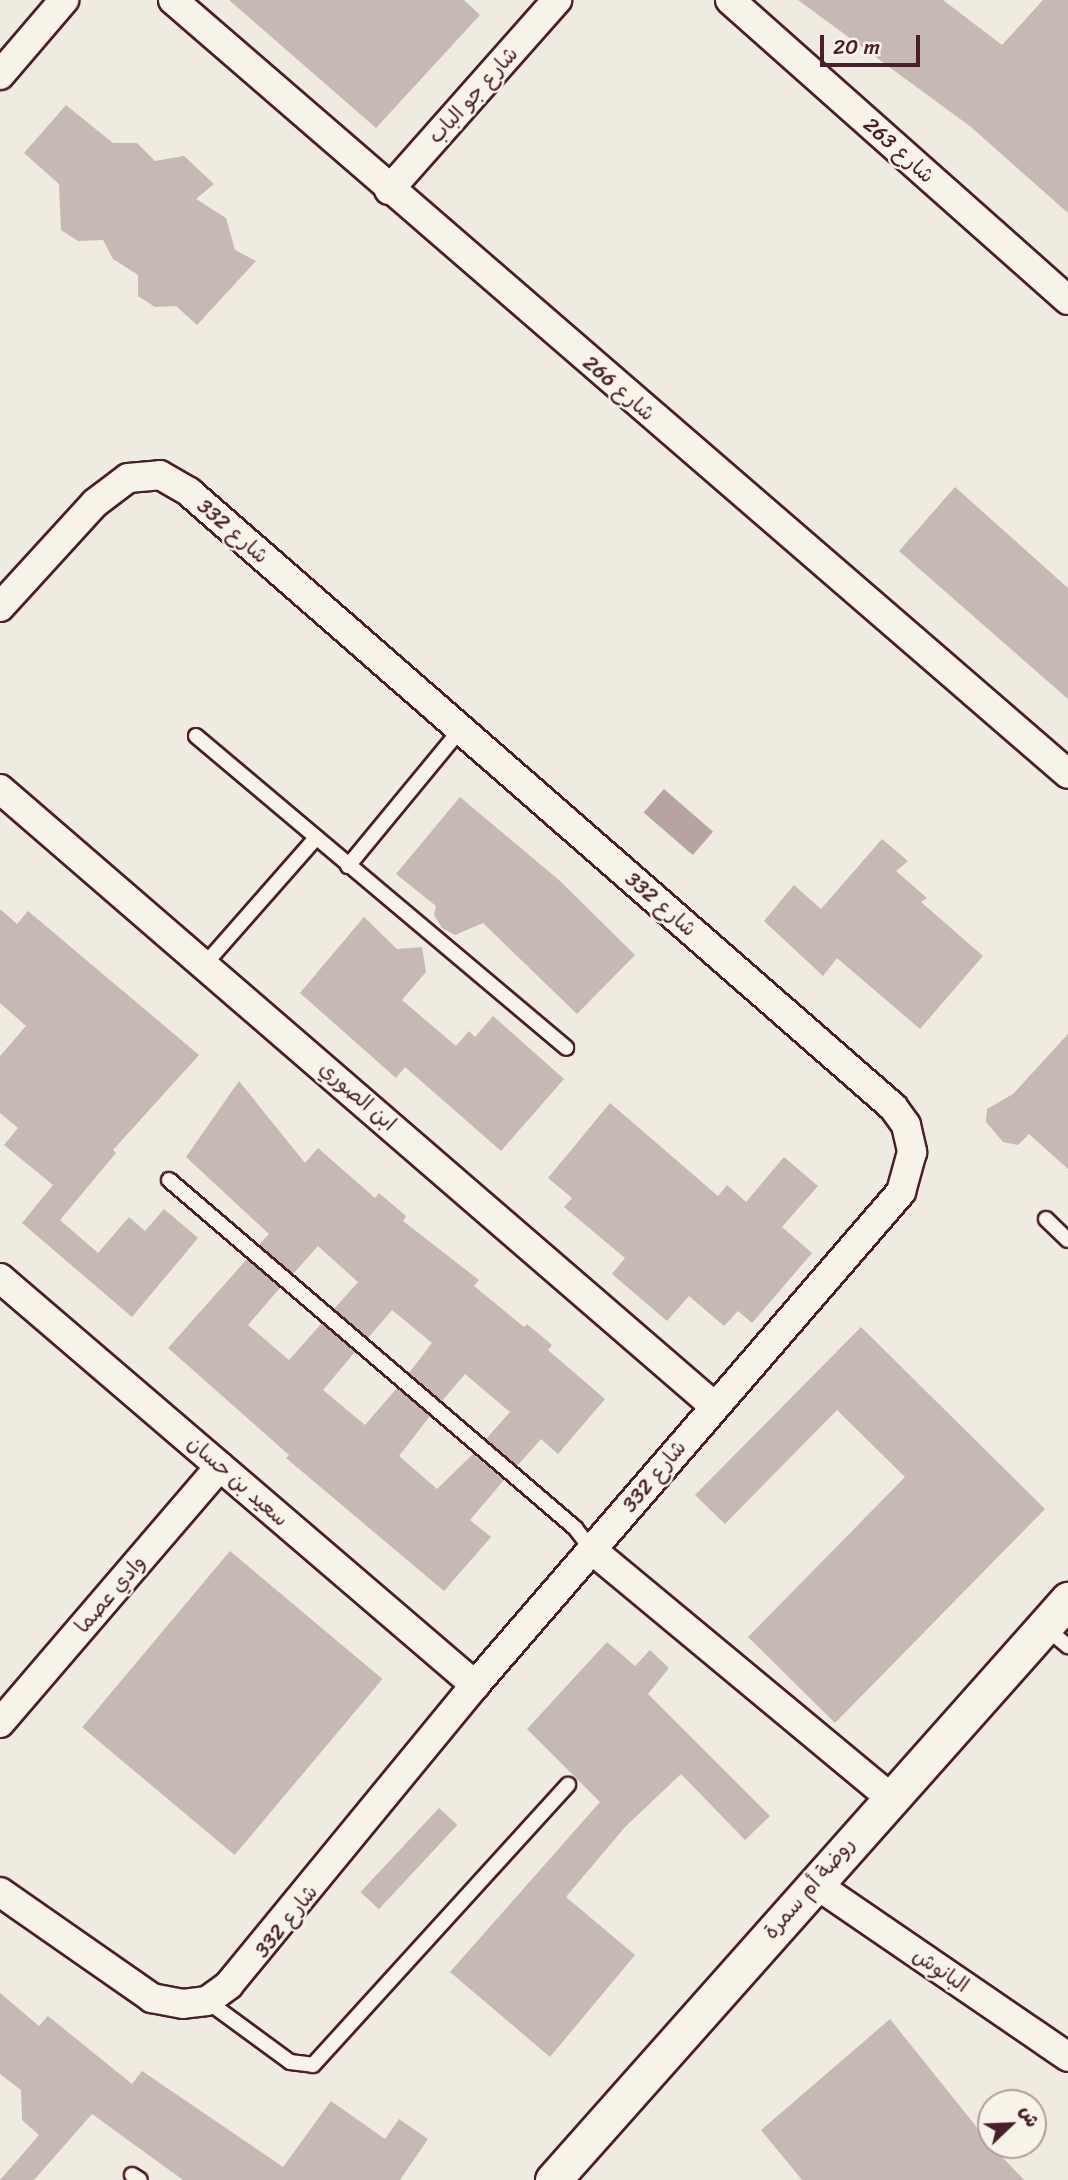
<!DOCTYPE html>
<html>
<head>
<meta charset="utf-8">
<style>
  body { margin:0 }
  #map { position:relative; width:1068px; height:2180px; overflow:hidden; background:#f0ebe0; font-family:Sriracha,"Playpen Sans Arabic",sans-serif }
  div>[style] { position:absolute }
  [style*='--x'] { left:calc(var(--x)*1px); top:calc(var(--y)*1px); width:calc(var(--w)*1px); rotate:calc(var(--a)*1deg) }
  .water>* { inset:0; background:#b7a4a2; transform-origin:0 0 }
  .building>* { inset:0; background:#c6b8b3; transform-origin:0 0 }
  .roads { filter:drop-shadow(2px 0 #4a1f2b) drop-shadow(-2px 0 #4a1f2b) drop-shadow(0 2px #4a1f2b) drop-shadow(0 -2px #4a1f2b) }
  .service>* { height:14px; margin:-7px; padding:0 7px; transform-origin:7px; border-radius:7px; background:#f7f3e8 }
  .minor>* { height:28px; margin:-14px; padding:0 14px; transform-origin:14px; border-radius:14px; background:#f7f3e8 }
  .tertiary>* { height:35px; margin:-17.5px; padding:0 17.5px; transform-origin:17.5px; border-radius:17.5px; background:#f7f3e8 }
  span { translate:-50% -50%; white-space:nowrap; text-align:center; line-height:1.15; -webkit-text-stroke:5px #f7f3e8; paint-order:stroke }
  .street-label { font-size:21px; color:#4a1f2b }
  .north { position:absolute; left:977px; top:2089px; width:70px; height:70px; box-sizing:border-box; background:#f7f3e8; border:2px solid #b29e9c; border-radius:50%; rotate:67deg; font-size:19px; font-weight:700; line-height:28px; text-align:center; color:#4a1f2b }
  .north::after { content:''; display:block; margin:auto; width:24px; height:32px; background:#4a1f2b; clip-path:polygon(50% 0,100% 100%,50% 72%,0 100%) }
  .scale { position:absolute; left:820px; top:35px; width:100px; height:32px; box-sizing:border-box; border:4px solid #4a1f2b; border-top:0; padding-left:9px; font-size:21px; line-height:24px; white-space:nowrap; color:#4a1f2b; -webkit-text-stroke:5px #f7f3e8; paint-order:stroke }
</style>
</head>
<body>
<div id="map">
  <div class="water">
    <div style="left:664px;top:789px;width:65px;height:31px;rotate:41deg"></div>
  </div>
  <div class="building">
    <div style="clip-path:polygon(229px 0,464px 0,480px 15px,376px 128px)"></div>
    <div style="clip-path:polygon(798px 0,943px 0,1002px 45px,1043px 0,1068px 0,1068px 213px,971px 127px)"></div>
    <div style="clip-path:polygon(66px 105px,113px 143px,137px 143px,155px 161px,184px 156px,214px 184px,196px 199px,226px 218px,235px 250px,256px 261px,197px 325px,176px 306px,155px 307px,138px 296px,138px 275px,113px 259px,103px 240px,78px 241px,61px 230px,59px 184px,24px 153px)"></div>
    <div style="clip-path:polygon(955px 487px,1068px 588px,1068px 699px,899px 551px)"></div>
    <div style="clip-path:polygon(460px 797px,560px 881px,635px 955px,577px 1014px,483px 923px,455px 935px,442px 928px,434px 915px,436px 906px,396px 874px)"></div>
    <div style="clip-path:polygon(882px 839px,908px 861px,896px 871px,927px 898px,921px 902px,983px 956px,920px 1029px,837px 958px,823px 976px,764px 921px,794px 885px,821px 909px)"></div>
    <div style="clip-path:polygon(0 909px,17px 924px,28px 911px,199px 1055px,113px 1150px,116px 1153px,60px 1220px,98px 1253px,129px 1217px,145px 1231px,164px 1209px,198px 1238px,132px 1317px,22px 1223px,53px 1185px,4px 1145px,18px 1128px,0 1113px,0 1056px,26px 1026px,0 1003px)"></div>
    <div style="clip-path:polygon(364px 917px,397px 949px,422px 947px,426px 972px,402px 1000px,456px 1046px,469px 1031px,475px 1037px,493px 1016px,564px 1079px,501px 1151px,405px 1067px,396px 1078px,300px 993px)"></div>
    <div style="clip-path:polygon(1068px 1034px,1068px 1169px,1029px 1134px,1018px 1145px,1003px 1142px,986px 1122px,987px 1109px,1013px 1094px)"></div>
    <div style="clip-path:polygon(239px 1081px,305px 1163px,318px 1148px,375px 1198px,379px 1193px,406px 1216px,403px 1221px,479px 1280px,474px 1286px,524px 1327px,527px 1324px,552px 1345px,548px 1350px,605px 1399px,558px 1454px,541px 1439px,517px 1466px,486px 1439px,510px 1412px,465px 1374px,442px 1401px,409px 1373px,432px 1343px,392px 1310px,368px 1338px,334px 1309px,358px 1282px,318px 1246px,293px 1274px,259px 1245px,269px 1234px,186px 1157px)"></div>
    <div style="clip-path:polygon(610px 1103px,718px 1196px,727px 1185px,746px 1202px,784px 1157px,818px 1186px,782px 1227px,812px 1253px,752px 1323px,738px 1311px,724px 1326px,689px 1296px,667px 1321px,612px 1274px,625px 1258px,564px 1207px,572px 1198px,548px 1178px)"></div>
    <div style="clip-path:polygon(247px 1259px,280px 1288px,248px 1325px,289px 1360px,322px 1323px,355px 1352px,323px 1390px,365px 1425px,397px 1388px,430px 1416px,399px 1456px,437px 1489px,473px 1454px,504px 1480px,470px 1520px,491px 1537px,444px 1591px,286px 1458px,289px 1455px,168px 1348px)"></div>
    <div style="clip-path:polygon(861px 1327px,1045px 1509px,835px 1723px,748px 1637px,905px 1477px,837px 1410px,725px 1524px,695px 1495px)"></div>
    <div style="left:230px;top:1551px;width:199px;height:230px;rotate:40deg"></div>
    <div style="clip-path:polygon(607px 1642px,635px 1666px,650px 1650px,669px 1668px,648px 1694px,770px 1816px,745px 1840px,681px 1774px,625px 1827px,566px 1897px,635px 1955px,550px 2057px,450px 1972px,600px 1802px,527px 1729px)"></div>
    <div style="left:439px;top:1808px;width:25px;height:115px;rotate:43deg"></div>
    <div style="clip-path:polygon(0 1993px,39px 2026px,48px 2016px,132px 2084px,142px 2071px,283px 2167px,331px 2101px,385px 2139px,399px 2119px,428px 2139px,400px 2180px,183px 2180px,92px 2114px,34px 2180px,0 2180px,39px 2135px,22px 2120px,21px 2090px,0 2074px)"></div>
    <div style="clip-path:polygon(890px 2019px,991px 2145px,1024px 2180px,802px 2180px,761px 2130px)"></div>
  </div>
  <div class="roads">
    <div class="service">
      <div style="--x:196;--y:736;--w:484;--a:40.1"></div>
      <div style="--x:348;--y:866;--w:178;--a:-50.5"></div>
      <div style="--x:206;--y:963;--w:167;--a:-48.7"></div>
      <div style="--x:169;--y:1180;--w:535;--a:40.6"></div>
      <div style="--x:575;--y:1528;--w:28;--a:52"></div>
      <div style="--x:1046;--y:1219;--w:30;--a:44"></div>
      <div style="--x:1045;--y:1627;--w:30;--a:40"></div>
      <div style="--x:207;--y:2001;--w:103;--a:36.3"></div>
      <div style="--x:290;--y:2062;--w:23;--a:7"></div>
      <div style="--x:313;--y:2065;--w:379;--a:-47.7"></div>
      <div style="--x:132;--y:2175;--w:9;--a:32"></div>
    </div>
    <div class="minor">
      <div style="--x:173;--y:0;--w:1183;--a:40.85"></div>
      <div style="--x:730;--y:0;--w:452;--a:41.6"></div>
      <div style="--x:0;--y:75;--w:99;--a:-49.5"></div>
      <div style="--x:389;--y:190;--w:254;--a:-48.5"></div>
      <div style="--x:0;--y:607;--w:141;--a:-47.6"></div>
      <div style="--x:95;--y:503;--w:41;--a:-37.1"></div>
      <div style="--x:128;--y:478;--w:32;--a:-5"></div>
      <div style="--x:160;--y:475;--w:34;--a:30"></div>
      <div style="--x:189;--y:492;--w:935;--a:41.14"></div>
      <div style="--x:893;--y:1107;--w:22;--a:54"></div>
      <div style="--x:906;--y:1125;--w:28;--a:77"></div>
      <div style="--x:912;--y:1152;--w:41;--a:105.4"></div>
      <div style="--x:901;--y:1192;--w:652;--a:130.83"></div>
      <div style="--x:475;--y:1685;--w:388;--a:129.4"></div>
      <div style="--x:229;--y:1985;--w:27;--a:144"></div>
      <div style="--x:207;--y:2001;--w:24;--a:173"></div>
      <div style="--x:183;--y:2004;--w:32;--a:-169"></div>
      <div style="--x:152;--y:1998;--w:185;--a:-145.1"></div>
      <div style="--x:0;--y:789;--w:942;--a:40.83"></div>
      <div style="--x:0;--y:1278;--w:626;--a:40.59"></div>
      <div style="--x:592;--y:1550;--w:387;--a:39.7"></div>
      <div style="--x:0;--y:1723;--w:338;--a:-49.4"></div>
      <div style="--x:814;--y:1883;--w:308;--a:34.4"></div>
    </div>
    <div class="tertiary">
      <div style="--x:553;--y:2180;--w:776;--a:-48.4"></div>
    </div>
  </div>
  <div class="street-label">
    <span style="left:473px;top:95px;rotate:-48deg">شارع جو الباب</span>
    <span style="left:899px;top:150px;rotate:42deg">شارع 263</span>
    <span style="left:619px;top:388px;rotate:41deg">شارع 266</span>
    <span style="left:233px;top:531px;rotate:41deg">شارع 332</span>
    <span style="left:661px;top:904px;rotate:41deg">شارع 332</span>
    <span style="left:358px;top:1096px;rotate:41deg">ابن الصوري</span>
    <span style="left:654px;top:1476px;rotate:-50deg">شارع 332</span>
    <span style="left:238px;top:1481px;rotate:41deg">سعيد بن حسان</span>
    <span style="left:110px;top:1594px;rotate:-49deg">وادي عصما</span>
    <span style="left:809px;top:1888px;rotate:-49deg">روضة أم سمرة</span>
    <span style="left:286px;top:1921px;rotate:-51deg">شارع 332</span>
    <span style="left:941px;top:1970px;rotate:34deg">البانوش</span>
  </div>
  <div class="north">ش</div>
  <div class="scale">20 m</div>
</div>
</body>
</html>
